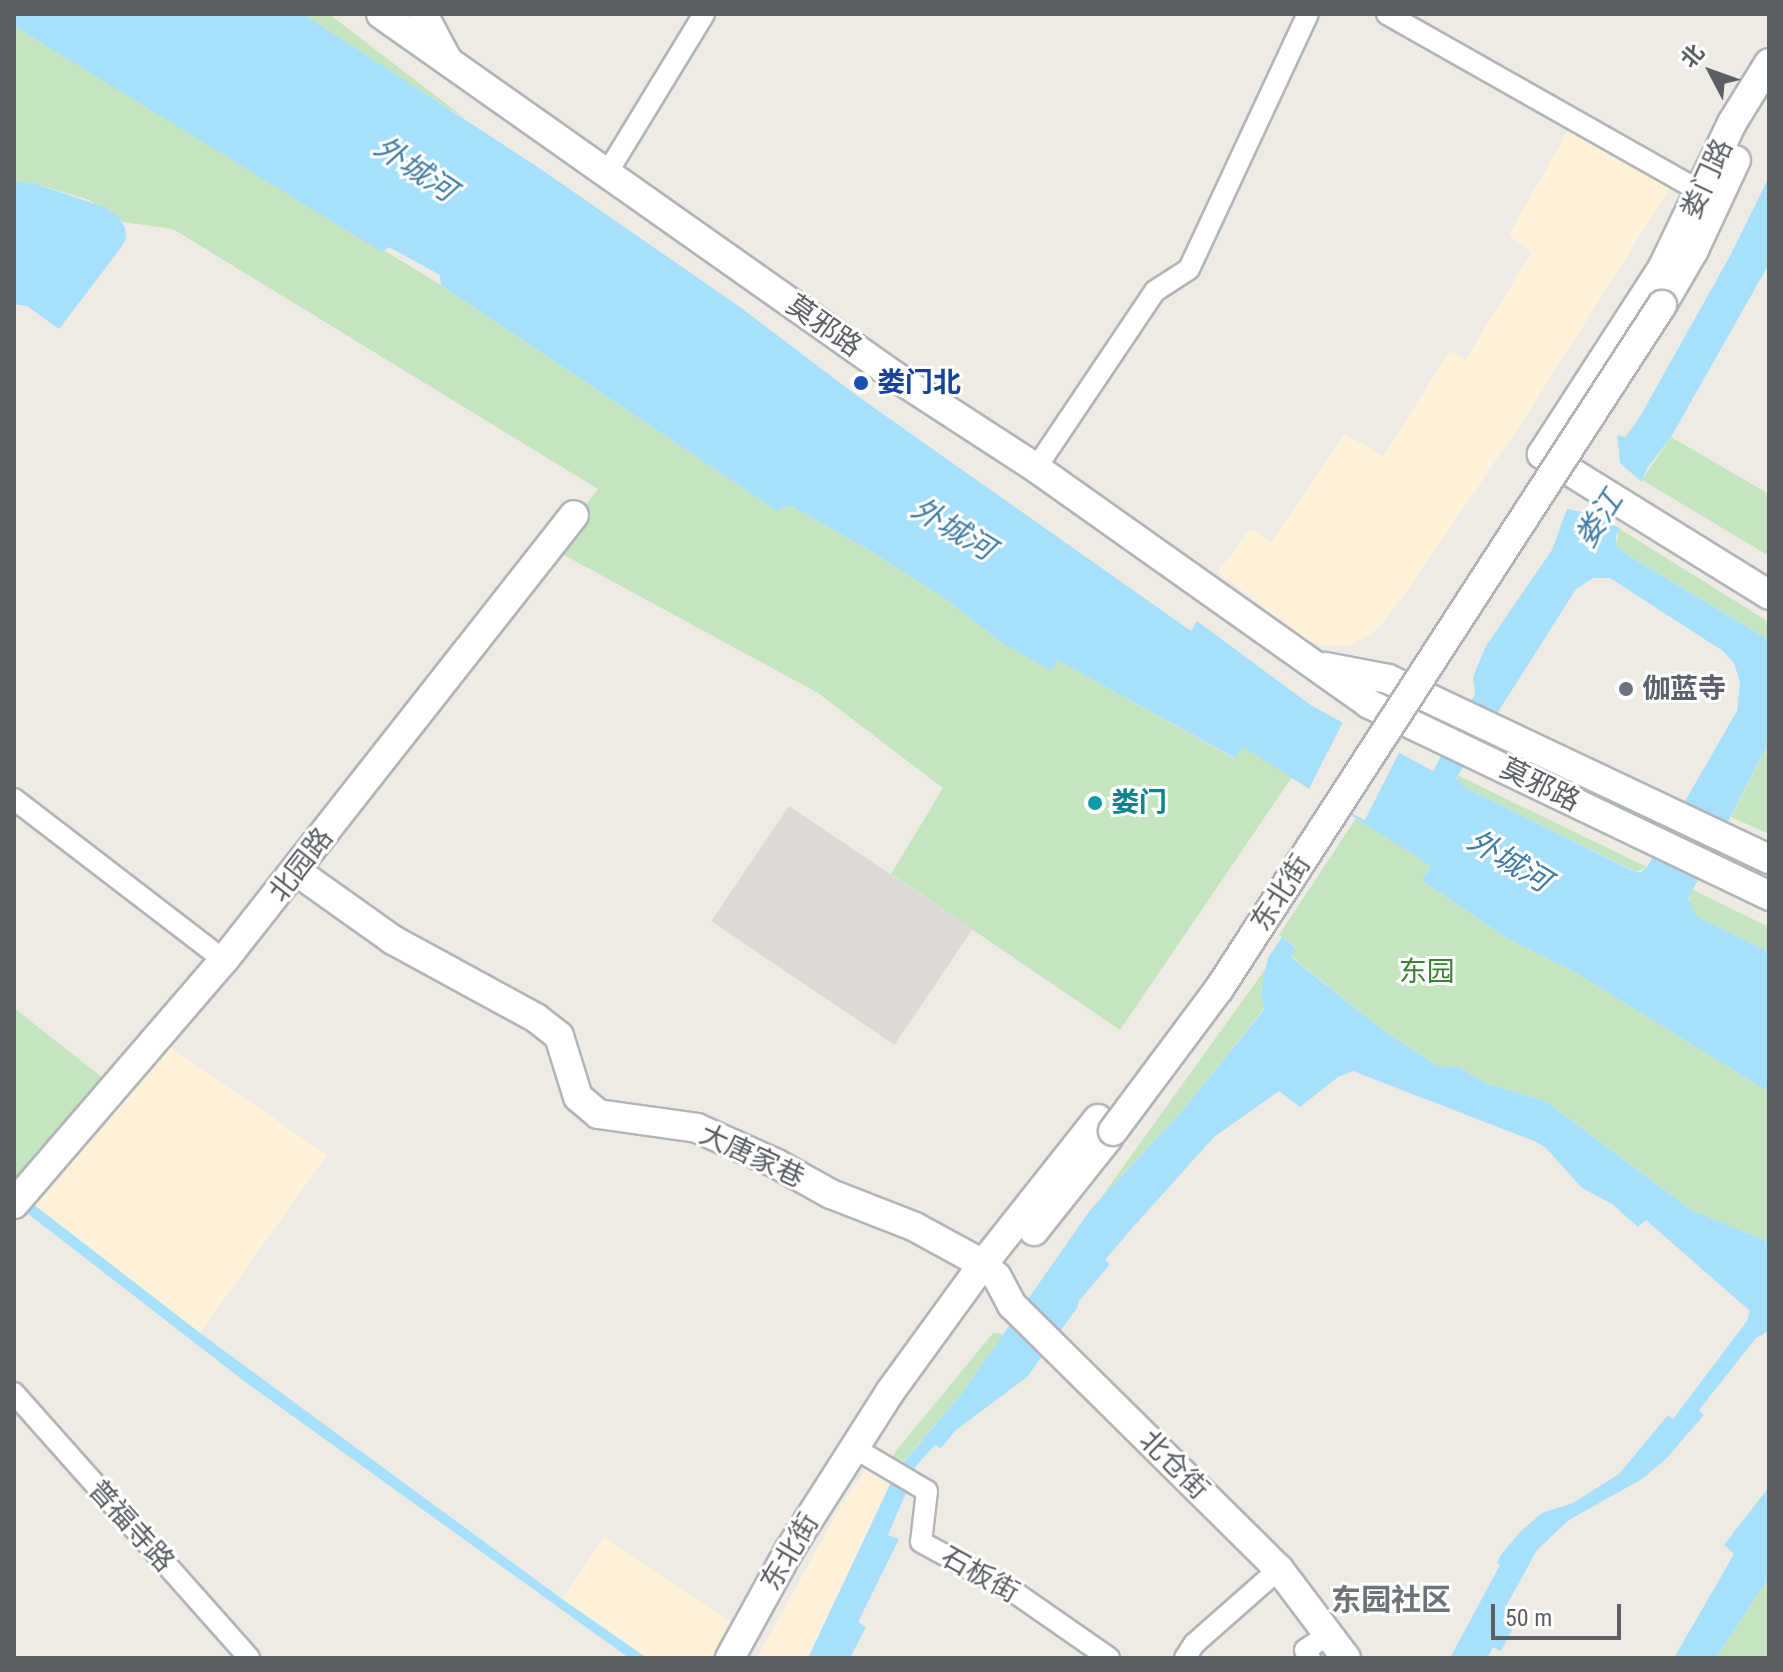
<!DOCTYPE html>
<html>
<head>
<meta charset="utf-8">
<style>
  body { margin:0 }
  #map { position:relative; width:1783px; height:1672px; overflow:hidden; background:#eeebe4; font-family:"Roboto Condensed","Noto Sans SC",sans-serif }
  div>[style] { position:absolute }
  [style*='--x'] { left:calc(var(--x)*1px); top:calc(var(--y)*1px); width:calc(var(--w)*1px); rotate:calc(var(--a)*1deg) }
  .commercial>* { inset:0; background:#fdf1da }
  .industrial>* { inset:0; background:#dddad6; transform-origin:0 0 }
  .green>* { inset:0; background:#c5e5c1 }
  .water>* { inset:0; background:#a6e0fc }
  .pier>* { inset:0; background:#eeebe4; transform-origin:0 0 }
  .roads { filter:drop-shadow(2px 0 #b1b5b9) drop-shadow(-2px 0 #b1b5b9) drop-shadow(0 2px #b1b5b9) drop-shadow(0 -2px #b1b5b9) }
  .street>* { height:20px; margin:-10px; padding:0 10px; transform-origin:10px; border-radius:10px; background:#fff }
  .secondary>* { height:28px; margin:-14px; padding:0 14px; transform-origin:14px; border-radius:14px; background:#fff }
  .bridges { filter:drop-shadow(2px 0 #b0b4b9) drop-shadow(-2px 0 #b0b4b9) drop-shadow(0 2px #b0b4b9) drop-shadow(0 -2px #b0b4b9) }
  .secondary-bridge>* { height:28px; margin:-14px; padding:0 14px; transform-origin:14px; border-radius:14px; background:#fff }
  .dots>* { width:22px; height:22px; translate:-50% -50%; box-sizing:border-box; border:4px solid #fff; border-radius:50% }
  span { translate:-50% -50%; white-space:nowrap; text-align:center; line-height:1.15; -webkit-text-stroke:6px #fff; paint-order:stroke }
  .street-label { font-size:28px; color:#5c6064 }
  .transit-label { font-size:28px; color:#164399; font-weight:700 }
  .left { translate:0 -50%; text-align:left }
  .worship-label { font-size:28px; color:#5b616d; font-weight:700 }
  .culture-label { font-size:28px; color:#0d838f; font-weight:700 }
  .park-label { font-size:28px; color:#3b8136 }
  .water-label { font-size:30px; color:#407ca6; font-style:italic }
  .neighbourhood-label { font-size:30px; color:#6d7376; font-weight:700 }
  .frame { position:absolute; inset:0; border:16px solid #5c6064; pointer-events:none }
  .north { position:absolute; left:1671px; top:32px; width:80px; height:80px; -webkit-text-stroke:6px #fff; paint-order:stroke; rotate:311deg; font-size:22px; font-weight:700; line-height:32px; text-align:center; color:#5c6064 }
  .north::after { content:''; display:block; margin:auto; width:28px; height:36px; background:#5c6064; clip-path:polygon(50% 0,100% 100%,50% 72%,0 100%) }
  .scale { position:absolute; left:1491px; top:1604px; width:130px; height:36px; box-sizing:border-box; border:4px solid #5c6064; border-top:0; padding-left:10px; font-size:24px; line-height:28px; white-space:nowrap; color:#5c6064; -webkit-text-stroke:6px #fff; paint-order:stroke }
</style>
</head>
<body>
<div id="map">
  <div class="commercial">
    <div style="clip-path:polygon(1580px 110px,1682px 169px,1528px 413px,1410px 587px,1377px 630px,1351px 645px,1320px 645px,1304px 639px,1218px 572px,1250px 529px,1271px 542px,1345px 434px,1383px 456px,1450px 351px,1465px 360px,1532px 252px,1508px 236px)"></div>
    <div style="clip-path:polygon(170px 1047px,327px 1155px,200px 1333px,29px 1201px)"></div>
    <div style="clip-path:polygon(872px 1461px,892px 1479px,808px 1658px,757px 1658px,842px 1504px)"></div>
    <div style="clip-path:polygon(604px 1537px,730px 1621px,711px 1658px,647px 1658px,562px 1599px)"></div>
  </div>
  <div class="industrial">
    <div style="left:789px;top:806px;width:221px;height:139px;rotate:34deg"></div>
  </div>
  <div class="green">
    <div style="clip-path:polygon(303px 14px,329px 14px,466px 119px,409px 84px)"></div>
    <div style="clip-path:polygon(14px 26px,441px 285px,777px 511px,785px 505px,793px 507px,871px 551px,944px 598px,1002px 643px,1050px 670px,1057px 660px,1234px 758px,1242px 746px,1292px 777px,1120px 1030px,891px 874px,943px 788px,818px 693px,553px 549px,598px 489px,173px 229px,123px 222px,89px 200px,33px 183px,14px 181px)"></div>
    <div style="clip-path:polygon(1671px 437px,1769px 494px,1769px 556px,1642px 480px)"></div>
    <div style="clip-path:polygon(1618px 528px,1769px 622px,1769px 640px,1629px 556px,1617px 546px)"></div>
    <div style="clip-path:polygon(1769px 742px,1769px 834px,1731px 817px)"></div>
    <div style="clip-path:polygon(1457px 775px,1647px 867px,1636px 872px,1466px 788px,1458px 783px)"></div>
    <div style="clip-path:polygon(1356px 818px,1431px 866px,1422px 880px,1508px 939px,1573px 971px,1769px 1092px,1769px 1242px,1691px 1210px,1545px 1101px,1488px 1084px,1458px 1067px,1437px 1066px,1383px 1030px,1291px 956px,1296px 947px,1279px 935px)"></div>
    <div style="clip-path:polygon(1691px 889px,1769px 927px,1769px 952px,1696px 916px,1688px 905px)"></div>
    <div style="clip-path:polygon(1266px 968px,1261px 992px,1265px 1007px,1182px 1111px,1100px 1199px)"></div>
    <div style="clip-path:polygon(14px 1008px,104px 1079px,14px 1193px)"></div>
    <div style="clip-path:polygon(993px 1333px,1004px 1334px,963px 1392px,898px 1468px,891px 1461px,896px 1451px)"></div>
    <div style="clip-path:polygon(1769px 1577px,1769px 1658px,1716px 1658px)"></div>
  </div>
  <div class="water">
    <div style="clip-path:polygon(evenodd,14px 14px,303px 14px,542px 170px,740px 307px,856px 395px,1191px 631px,1197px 621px,1312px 706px,1433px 771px,1475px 694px,1473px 677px,1486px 646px,1552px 550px,1567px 509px,1614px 434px,1625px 437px,1638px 420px,1730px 256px,1769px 177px,1769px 264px,1671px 437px,1648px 467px,1616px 536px,1617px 546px,1629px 556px,1769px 640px,1769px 742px,1688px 899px,1696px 916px,1769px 952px,1769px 1092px,1573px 971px,1508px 939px,1422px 880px,1431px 866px,1243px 747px,1235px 758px,1057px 660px,1051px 671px,1002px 643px,944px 598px,871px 551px,793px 507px,785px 506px,777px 511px,441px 285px,440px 275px,389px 247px,382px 252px,14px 26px,14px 14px,1593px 578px,1610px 578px,1723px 651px,1734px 663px,1740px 682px,1737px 711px,1647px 867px,1641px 872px,1635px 872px,1466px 788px,1456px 778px,1576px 589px,1593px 578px)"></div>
    <div style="clip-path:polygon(14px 181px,33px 183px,104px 207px,118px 216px,125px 228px,126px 239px,120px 249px,59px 329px,27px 306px,14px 304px)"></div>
    <div style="clip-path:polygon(1282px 937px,1296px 948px,1291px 957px,1383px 1030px,1437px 1066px,1458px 1067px,1488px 1084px,1545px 1101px,1691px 1210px,1769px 1242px,1769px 1331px,1756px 1338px,1699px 1410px,1704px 1415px,1666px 1459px,1642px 1479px,1569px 1520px,1537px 1550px,1505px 1608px,1519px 1616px,1501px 1651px,1493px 1647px,1487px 1658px,1450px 1658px,1500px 1565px,1497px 1563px,1501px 1555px,1520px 1532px,1542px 1513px,1573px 1503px,1619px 1474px,1668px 1415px,1673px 1419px,1747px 1321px,1750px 1311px,1646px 1220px,1638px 1227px,1612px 1204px,1582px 1188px,1545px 1147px,1534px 1141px,1353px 1071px,1338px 1077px,1300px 1107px,1279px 1091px,1214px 1137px,1133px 1227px,1105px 1260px,1110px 1264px,1079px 1301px,1077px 1308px,1027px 1377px,956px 1430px,941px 1448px,935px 1445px,908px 1475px,908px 1488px,888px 1535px,899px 1539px,858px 1622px,866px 1627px,850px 1658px,808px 1658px,897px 1470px,963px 1392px,1091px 1209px,1182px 1111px,1265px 1008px,1261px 999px,1263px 979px,1268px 958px)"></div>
    <div style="clip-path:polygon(29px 1201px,200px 1333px,562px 1599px,647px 1658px,629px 1658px,248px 1384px,14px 1203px)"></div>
    <div style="clip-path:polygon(1769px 1487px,1769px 1577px,1716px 1658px,1674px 1658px,1734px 1554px,1724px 1545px)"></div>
  </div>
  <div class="pier">
    <div style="clip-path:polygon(1617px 431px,1620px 463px,1644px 484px,1620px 528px,1596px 515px,1563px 508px,1610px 432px)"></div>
    <div style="left:1344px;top:720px;width:64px;height:80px;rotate:27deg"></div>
  </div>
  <div class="roads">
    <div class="street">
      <div style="--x:1387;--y:14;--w:372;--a:29.5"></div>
      <div style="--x:607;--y:173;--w:186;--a:-58.6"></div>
      <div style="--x:1036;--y:468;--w:213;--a:-56.1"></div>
      <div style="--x:1155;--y:291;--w:40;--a:-32.9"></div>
      <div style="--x:1189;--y:269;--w:281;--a:-65"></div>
      <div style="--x:14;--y:799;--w:265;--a:37.5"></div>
      <div style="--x:14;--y:1393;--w:354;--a:48.4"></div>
      <div style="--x:856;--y:1449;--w:82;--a:30.6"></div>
      <div style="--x:927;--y:1491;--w:51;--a:96.7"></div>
      <div style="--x:921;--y:1542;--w:109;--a:28.4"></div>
      <div style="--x:1017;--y:1594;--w:112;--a:34.8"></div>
      <div style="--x:1185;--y:1658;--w:17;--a:-57"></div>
      <div style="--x:1194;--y:1644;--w:113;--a:-41.4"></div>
      <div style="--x:1310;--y:1658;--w:9;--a:-122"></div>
      <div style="--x:1305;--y:1650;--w:30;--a:-33"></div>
    </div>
    <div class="secondary">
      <div style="--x:381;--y:14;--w:630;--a:35.18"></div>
      <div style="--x:896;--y:377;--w:167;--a:33"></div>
      <div style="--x:1036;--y:468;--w:408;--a:35.3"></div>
      <div style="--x:1369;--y:704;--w:444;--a:25.6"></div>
      <div style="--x:423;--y:14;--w:51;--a:61.9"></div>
      <div style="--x:1769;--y:63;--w:70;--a:121.7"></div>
      <div style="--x:1732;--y:123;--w:160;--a:115.6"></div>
      <div style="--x:1663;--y:267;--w:223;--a:122.9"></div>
      <div style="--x:1542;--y:454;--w:267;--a:31.8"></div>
      <div style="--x:1662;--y:305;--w:64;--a:-59.8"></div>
      <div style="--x:1694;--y:250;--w:99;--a:-65"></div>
      <div style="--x:1325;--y:667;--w:64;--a:10.8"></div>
      <div style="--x:1388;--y:679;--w:421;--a:25.3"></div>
      <div style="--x:296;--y:871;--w:119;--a:35.4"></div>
      <div style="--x:393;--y:940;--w:163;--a:28.6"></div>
      <div style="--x:536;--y:1018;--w:29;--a:38"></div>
      <div style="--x:559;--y:1036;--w:64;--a:72.7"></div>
      <div style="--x:578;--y:1097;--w:26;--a:40"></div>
      <div style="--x:598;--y:1114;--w:100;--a:8"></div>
      <div style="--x:697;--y:1128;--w:88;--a:24.2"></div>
      <div style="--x:777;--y:1164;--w:62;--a:29.1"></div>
      <div style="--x:831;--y:1194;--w:90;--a:21.4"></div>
      <div style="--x:915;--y:1227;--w:77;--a:28.6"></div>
      <div style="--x:983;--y:1264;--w:19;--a:43"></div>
      <div style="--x:997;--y:1277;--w:32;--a:62"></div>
      <div style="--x:1012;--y:1305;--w:375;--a:44.7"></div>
      <div style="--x:1279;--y:1569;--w:111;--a:53"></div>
      <div style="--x:14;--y:1204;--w:322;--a:-49.3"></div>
      <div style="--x:224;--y:960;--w:566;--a:-51.81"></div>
      <div style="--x:1034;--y:1231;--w:119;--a:-51.5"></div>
      <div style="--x:730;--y:1658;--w:124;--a:-61.2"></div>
      <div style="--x:790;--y:1549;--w:186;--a:-57.5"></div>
      <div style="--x:890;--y:1392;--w:158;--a:-54"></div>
      <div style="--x:983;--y:1264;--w:185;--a:-51.6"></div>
    </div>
  </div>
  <div class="bridges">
    <div class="secondary-bridge">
      <div style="--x:1113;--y:1131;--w:177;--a:-53.3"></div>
      <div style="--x:1219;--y:989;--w:815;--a:-57.07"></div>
    </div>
  </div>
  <div class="dots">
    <div style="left:861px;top:383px;background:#1a4fb4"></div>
    <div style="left:1626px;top:689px;background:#6b7280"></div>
    <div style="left:1095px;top:803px;background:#0f9aa8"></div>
  </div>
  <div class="street-label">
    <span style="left:1707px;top:179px;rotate:-65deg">娄门路</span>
    <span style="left:824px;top:326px;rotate:35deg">莫邪路</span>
    <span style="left:1540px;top:785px;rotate:26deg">莫邪路</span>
    <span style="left:301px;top:865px;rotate:-52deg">北园路</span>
    <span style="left:1281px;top:893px;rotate:-57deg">东北街</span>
    <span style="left:752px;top:1156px;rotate:25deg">大唐家巷</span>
    <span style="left:1174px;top:1465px;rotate:45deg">北仓街</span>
    <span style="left:131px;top:1526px;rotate:48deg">普福寺路</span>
    <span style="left:790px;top:1552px;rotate:-59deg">东北街</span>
    <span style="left:980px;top:1575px;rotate:29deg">石板街</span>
  </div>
  <div class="transit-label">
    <span class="left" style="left:877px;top:383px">娄门北</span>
  </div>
  <div class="worship-label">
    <span class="left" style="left:1642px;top:689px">伽蓝寺</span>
  </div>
  <div class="culture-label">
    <span class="left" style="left:1111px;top:803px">娄门</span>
  </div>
  <div class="park-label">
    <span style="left:1427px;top:972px">东园</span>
  </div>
  <div class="water-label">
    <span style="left:415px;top:169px;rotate:34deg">外城河</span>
    <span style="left:1599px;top:519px;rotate:-57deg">娄江</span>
    <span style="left:953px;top:529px;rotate:31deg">外城河</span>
    <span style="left:1509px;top:861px;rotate:31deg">外城河</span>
  </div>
  <div class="neighbourhood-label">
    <span style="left:1391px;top:1600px">东园社区</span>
  </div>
  <div class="frame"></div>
  <div class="north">北</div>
  <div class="scale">50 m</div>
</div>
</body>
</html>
